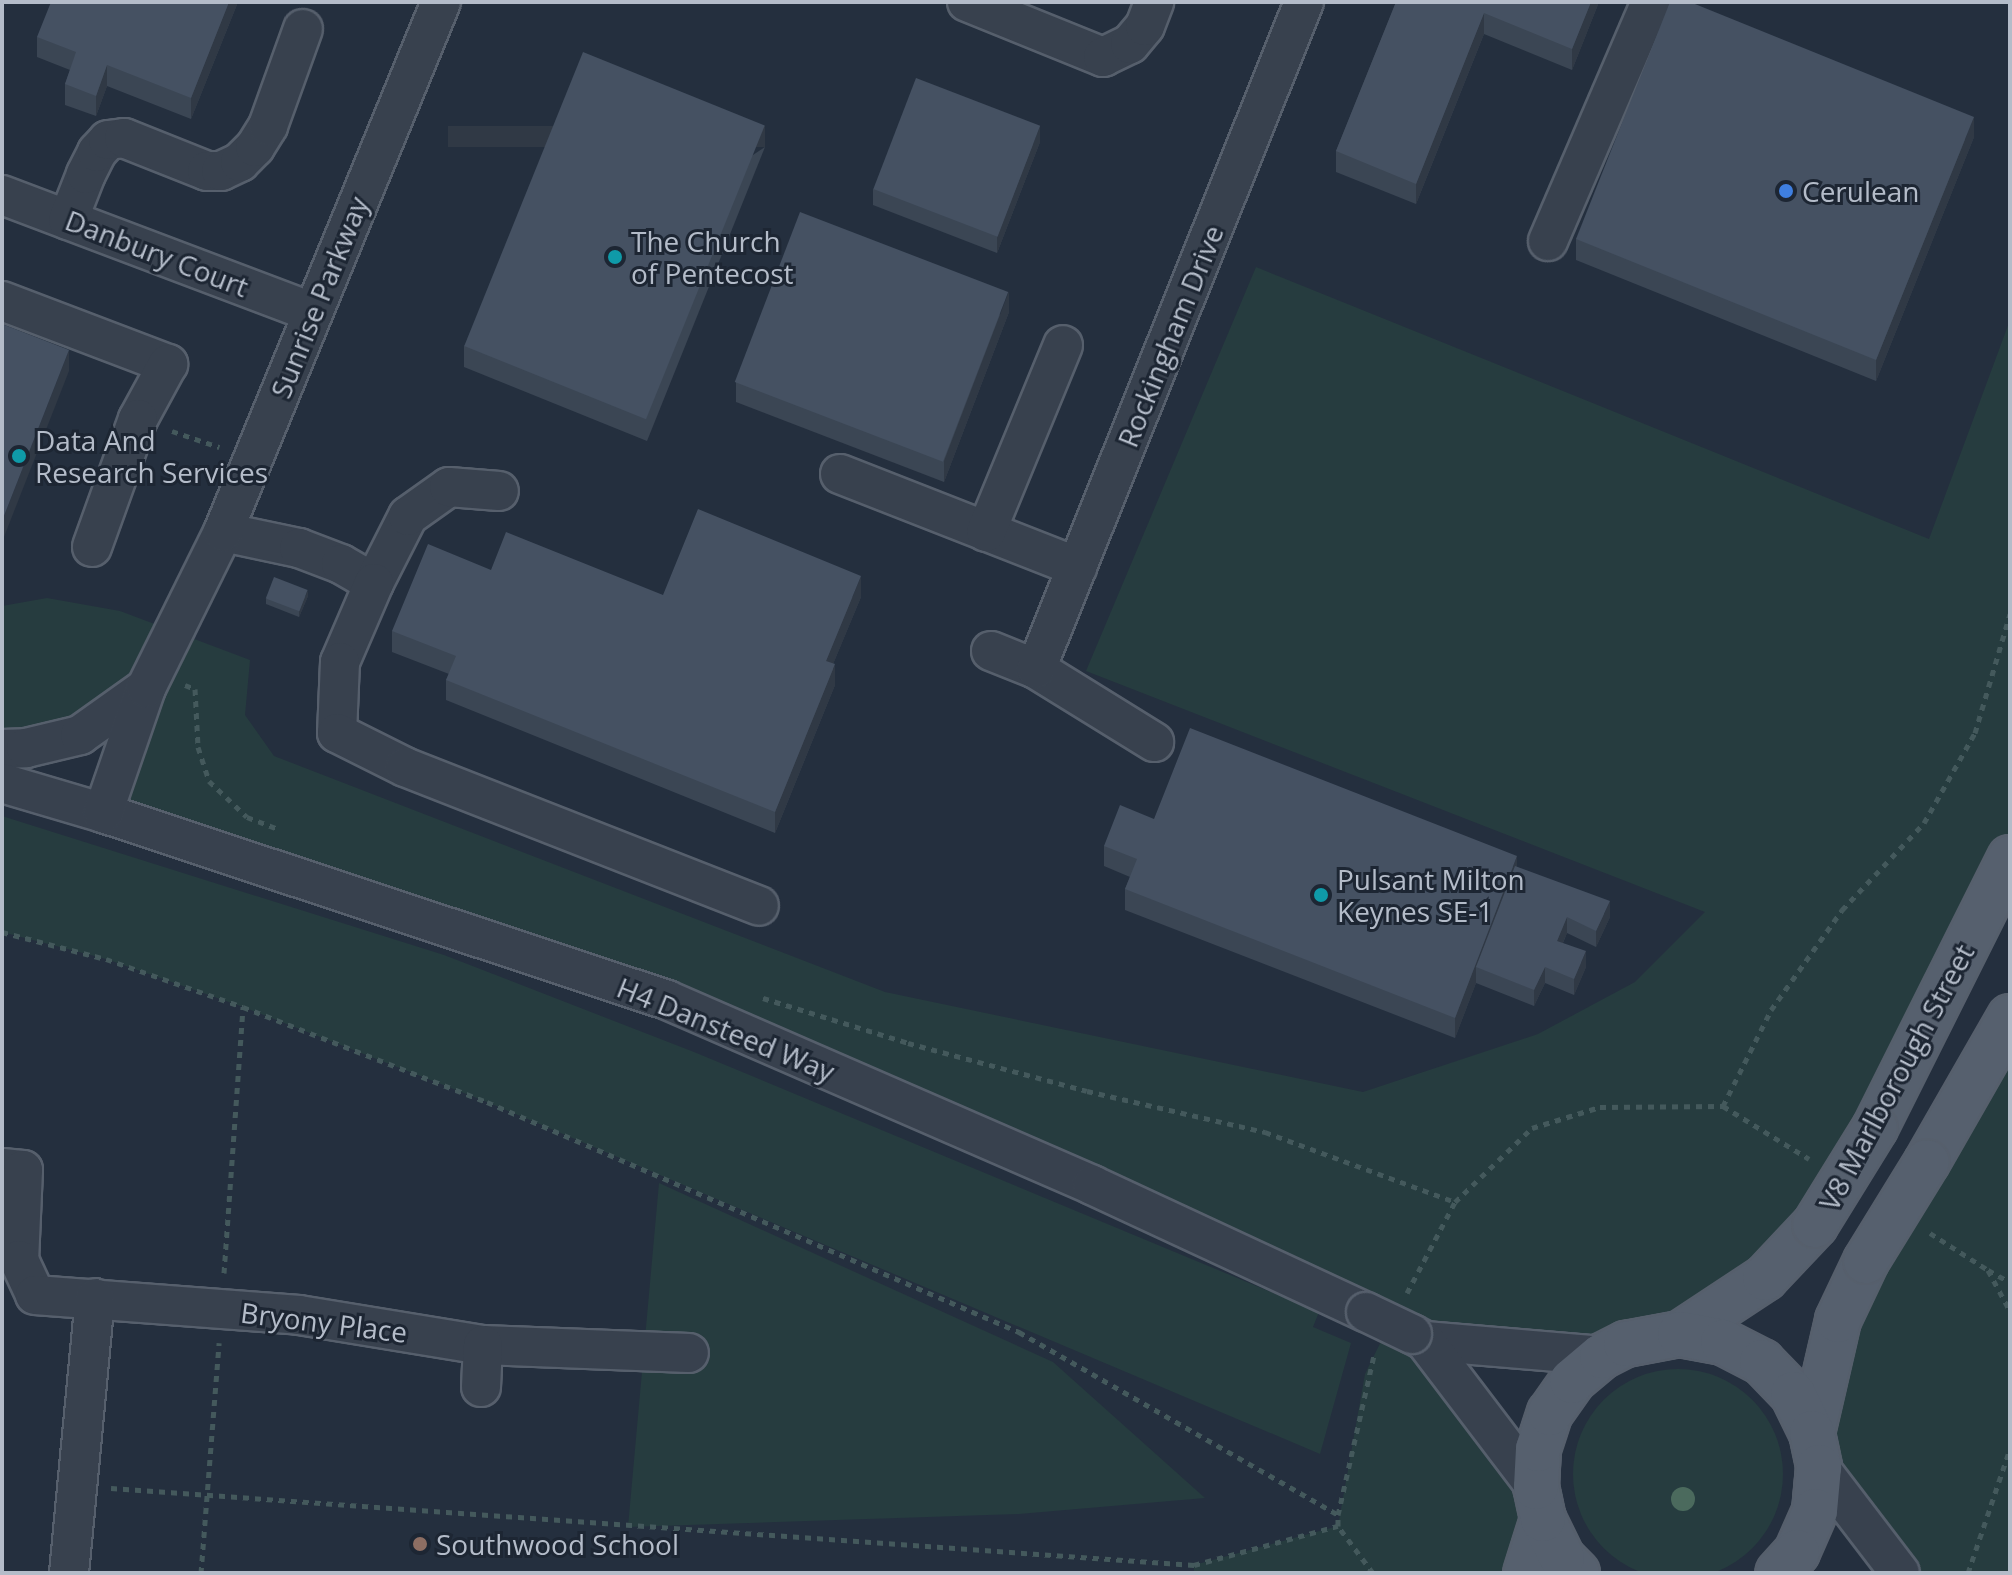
<!DOCTYPE html>
<html>
<head>
<meta charset="utf-8">
<style>
  body { margin:0 }
  #map { position:relative; width:2012px; height:1575px; overflow:hidden; background:#242f3e; font-family:"Open Sans",sans-serif }
  div>[style] { position:absolute }
  [style*='--x'] { left:calc(var(--x)*1px); top:calc(var(--y)*1px); width:calc(var(--w)*1px); rotate:calc(var(--a)*1deg) }
  .green>* { inset:0; background:#263c3f }
  .round { border-radius:50% }
  .path>* { height:5px; margin-top:-2.5px; transform-origin:0; background:repeating-linear-gradient(90deg,#44595c 0 6px,transparent 0 12px) }
  .roads { filter:drop-shadow(2px 0 #565f6c) drop-shadow(-2px 0 #565f6c) drop-shadow(0 2px #565f6c) drop-shadow(0 -2px #565f6c) }
  .minor>* { height:38px; margin:-19px; padding:0 19px; transform-origin:19px; border-radius:19px; background:#38414e }
  .major>* { height:44px; margin:-22px; padding:0 22px; transform-origin:22px; border-radius:22px; background:#56606e }
  .bridges { filter:drop-shadow(2px 0 #565f6c) drop-shadow(-2px 0 #565f6c) drop-shadow(0 2px #565f6c) drop-shadow(0 -2px #565f6c) }
  .minor-bridge>* { height:38px; margin:-19px; padding:0 19px; transform-origin:19px; border-radius:19px; background:#38414e }
  .major-bridge>* { height:44px; margin:-22px; padding:0 22px; transform-origin:22px; border-radius:22px; background:#56606e }
  .trees>* { width:24px; height:24px; margin:-12px; border-radius:50%; background:#4b6a5d }
  .wall>* { inset:0; background:#3b4654 }
  .shaded-wall>* { inset:0; background:#303945; transform-origin:0 0 }
  .building>* { inset:0; background:#455162; transform-origin:0 0 }
  .dots>* { width:22px; height:22px; translate:-50% -50%; box-sizing:border-box; border:4px solid #1d2633; border-radius:50% }
  span { translate:-50% -50%; white-space:nowrap; text-align:center; line-height:1.15; -webkit-text-stroke:6px #1d2633; paint-order:stroke }
  .poi-label { font-size:28px; color:#b4bcc9 }
  .left { translate:0 -50%; text-align:left }
  .street-label { font-size:28px; color:#b4bcc9 }
  .frame { position:absolute; inset:0; border:4px solid #b4bcc9; pointer-events:none }
</style>
</head>
<body>
<div id="map">
  <div class="green">
    <div style="clip-path:polygon(1256px 267px,1929px 539px,2010px 320px,2010px 858px,1815px 1225px,1680px 1334px,1426px 1341px,1536px 1487px,1526px 1573px,1194px 1573px,1194px 1565px,1338px 1526px,1365px 1374px,1390px 1323px,667px 1000px,103px 813px,146px 689px,2px 749px,2px 606px,47px 598px,120px 611px,250px 660px,245px 715px,274px 756px,885px 992px,1363px 1092px,1538px 1034px,1635px 982px,1705px 912px,1086px 671px)"></div>
    <div style="clip-path:polygon(2px 816px,444px 955px,694px 1052px,1319px 1312px,1313px 1327px,1351px 1343px,1320px 1454px,487px 1102px,243px 1007px,106px 959px,2px 932px)"></div>
    <div style="clip-path:polygon(2010px 1017px,2010px 1573px,1900px 1573px,1819px 1467px,1838px 1320px)"></div>
    <div style="clip-path:polygon(659px 1183px,1053px 1362px,1205px 1498px,1019px 1514px,628px 1527px)"></div>
    <div class="round" style="left:1573px;top:1369px;width:210px;height:210px"></div>
  </div>
  <div class="path">
    <div style="--x:172;--y:431;--w:50;--a:18.8"></div>
    <div style="--x:185;--y:685;--w:11;--a:22"></div>
    <div style="--x:195;--y:689;--w:58;--a:87"></div>
    <div style="--x:198;--y:747;--w:36;--a:72"></div>
    <div style="--x:209;--y:781;--w:52;--a:43.5"></div>
    <div style="--x:247;--y:817;--w:33;--a:21"></div>
    <div style="--x:2;--y:932;--w:107;--a:14.6"></div>
    <div style="--x:106;--y:959;--w:145;--a:19.3"></div>
    <div style="--x:243;--y:1007;--w:262;--a:21.3"></div>
    <div style="--x:487;--y:1102;--w:580;--a:23.38"></div>
    <div style="--x:1019;--y:1332;--w:368;--a:29.8"></div>
    <div style="--x:763;--y:998;--w:152;--a:17.2"></div>
    <div style="--x:908;--y:1043;--w:185;--a:15"></div>
    <div style="--x:1087;--y:1091;--w:183;--a:13"></div>
    <div style="--x:1265;--y:1132;--w:202;--a:20.2"></div>
    <div style="--x:1723;--y:1106;--w:107;--a:-63.4"></div>
    <div style="--x:1771;--y:1010;--w:123;--a:-54.6"></div>
    <div style="--x:1842;--y:910;--w:120;--a:-46.7"></div>
    <div style="--x:1924;--y:823;--w:103;--a:-60.5"></div>
    <div style="--x:1975;--y:733;--w:124;--a:-73.6"></div>
    <div style="--x:1930;--y:1233;--w:69;--a:32.5"></div>
    <div style="--x:1988;--y:1270;--w:47;--a:61.8"></div>
    <div style="--x:1988;--y:1270;--w:25;--a:29"></div>
    <div style="--x:224;--y:1273;--w:267;--a:-85.9"></div>
    <div style="--x:1407;--y:1293;--w:103;--a:-62.2"></div>
    <div style="--x:1455;--y:1202;--w:107;--a:-43.9"></div>
    <div style="--x:1532;--y:1128;--w:71;--a:-17.2"></div>
    <div style="--x:1600;--y:1107;--w:123;--a:-0.5"></div>
    <div style="--x:1723;--y:1106;--w:101;--a:31.6"></div>
    <div style="--x:111;--y:1488;--w:1086;--a:4.07"></div>
    <div style="--x:1194;--y:1565;--w:149;--a:-15.2"></div>
    <div style="--x:201;--y:1573;--w:231;--a:-85.5"></div>
    <div style="--x:1373;--y:1573;--w:59;--a:-126.7"></div>
    <div style="--x:1338;--y:1526;--w:11;--a:-90"></div>
    <div style="--x:1338;--y:1515;--w:164;--a:-77.3"></div>
    <div style="--x:1968;--y:1573;--w:131;--a:-71.3"></div>
  </div>
  <div class="roads">
    <div class="minor">
      <div style="--x:967;--y:2;--w:147;--a:22"></div>
      <div style="--x:1103;--y:57;--w:30;--a:-26"></div>
      <div style="--x:1130;--y:44;--w:23;--a:-50"></div>
      <div style="--x:1145;--y:26;--w:26;--a:-69"></div>
      <div style="--x:2;--y:195;--w:331;--a:20.7"></div>
      <div style="--x:68;--y:220;--w:49;--a:-68.6"></div>
      <div style="--x:86;--y:174;--w:25;--a:-63"></div>
      <div style="--x:97;--y:152;--w:16;--a:-47"></div>
      <div style="--x:108;--y:140;--w:16;--a:-7"></div>
      <div style="--x:124;--y:138;--w:89;--a:21.7"></div>
      <div style="--x:207;--y:171;--w:14;--a:0"></div>
      <div style="--x:221;--y:171;--w:21;--a:-25"></div>
      <div style="--x:240;--y:162;--w:21;--a:-45"></div>
      <div style="--x:255;--y:147;--w:25;--a:-58"></div>
      <div style="--x:268;--y:126;--w:103;--a:-70.2"></div>
      <div style="--x:1548;--y:241;--w:260;--a:-66.7"></div>
      <div style="--x:2;--y:301;--w:178;--a:20.8"></div>
      <div style="--x:168;--y:364;--w:63;--a:118.6"></div>
      <div style="--x:138;--y:419;--w:136;--a:109.8"></div>
      <div style="--x:840;--y:474;--w:255;--a:21.4"></div>
      <div style="--x:223;--y:532;--w:78;--a:11.9"></div>
      <div style="--x:299;--y:548;--w:45;--a:20.9"></div>
      <div style="--x:341;--y:564;--w:38;--a:30"></div>
      <div style="--x:374;--y:583;--w:75;--a:-63.1"></div>
      <div style="--x:408;--y:516;--w:50;--a:-35.3"></div>
      <div style="--x:449;--y:487;--w:50;--a:4.6"></div>
      <div style="--x:986;--y:532;--w:202;--a:-67.6"></div>
      <div style="--x:374;--y:583;--w:86;--a:113.3"></div>
      <div style="--x:340;--y:662;--w:71;--a:92.4"></div>
      <div style="--x:337;--y:733;--w:76;--a:26.6"></div>
      <div style="--x:405;--y:767;--w:380;--a:21.4"></div>
      <div style="--x:991;--y:651;--w:48;--a:21.8"></div>
      <div style="--x:1036;--y:669;--w:139;--a:31.7"></div>
      <div style="--x:1036;--y:669;--w:719;--a:-68.11"></div>
      <div style="--x:2;--y:749;--w:24;--a:-2"></div>
      <div style="--x:26;--y:748;--w:56;--a:-13.5"></div>
      <div style="--x:80;--y:735;--w:81;--a:-35.5"></div>
      <div style="--x:2;--y:783;--w:105;--a:16.5"></div>
      <div style="--x:103;--y:813;--w:594;--a:18.34"></div>
      <div style="--x:667;--y:1000;--w:464;--a:23.5"></div>
      <div style="--x:1092;--y:1185;--w:302;--a:24.9"></div>
      <div style="--x:103;--y:813;--w:132;--a:-71"></div>
      <div style="--x:146;--y:688;--w:174;--a:-63.7"></div>
      <div style="--x:223;--y:532;--w:573;--a:-67.64"></div>
      <div style="--x:2;--y:1168;--w:21;--a:5"></div>
      <div style="--x:23;--y:1170;--w:90;--a:92.5"></div>
      <div style="--x:19;--y:1260;--w:38;--a:65"></div>
      <div style="--x:35;--y:1295;--w:265;--a:4.3"></div>
      <div style="--x:299;--y:1315;--w:186;--a:9.3"></div>
      <div style="--x:483;--y:1345;--w:206;--a:2.2"></div>
      <div style="--x:1412;--y:1334;--w:15;--a:28"></div>
      <div style="--x:1425;--y:1341;--w:178;--a:4.8"></div>
      <div style="--x:1425;--y:1341;--w:183;--a:52.8"></div>
      <div style="--x:481;--y:1387;--w:42;--a:-87.3"></div>
      <div style="--x:1819;--y:1467;--w:133;--a:52.6"></div>
      <div style="--x:69;--y:1573;--w:276;--a:-84.6"></div>
    </div>
    <div class="major">
      <div style="--x:1875;--y:1128;--w:302;--a:-63.4"></div>
      <div style="--x:1927;--y:1162;--w:167;--a:-60.2"></div>
      <div style="--x:1680;--y:1334;--w:102;--a:-33.4"></div>
      <div style="--x:1765;--y:1278;--w:73;--a:-46.7"></div>
      <div style="--x:1812;--y:1433;--w:116;--a:-77"></div>
      <div style="--x:1838;--y:1320;--w:65;--a:-64.6"></div>
      <div style="--x:1526;--y:1573;--w:57;--a:-72.5"></div>
      <div style="--x:1577;--y:1573;--w:21;--a:-135"></div>
      <div style="--x:1562;--y:1558;--w:43;--a:-116"></div>
      <div style="--x:1543;--y:1519;--w:33;--a:-102"></div>
      <div style="--x:1536;--y:1487;--w:38;--a:-87"></div>
      <div style="--x:1538;--y:1449;--w:38;--a:-72"></div>
      <div style="--x:1550;--y:1413;--w:39;--a:-55"></div>
      <div style="--x:1572;--y:1381;--w:39;--a:-40"></div>
      <div style="--x:1602;--y:1356;--w:27;--a:-27"></div>
      <div style="--x:1626;--y:1344;--w:55;--a:-10.5"></div>
      <div style="--x:1680;--y:1334;--w:44;--a:10.5"></div>
      <div style="--x:1723;--y:1342;--w:44;--a:27.1"></div>
      <div style="--x:1762;--y:1362;--w:45;--a:45.9"></div>
      <div style="--x:1793;--y:1394;--w:43;--a:64"></div>
      <div style="--x:1812;--y:1433;--w:35;--a:78"></div>
      <div style="--x:1819;--y:1467;--w:44;--a:95.2"></div>
      <div style="--x:1815;--y:1511;--w:45;--a:113.7"></div>
      <div style="--x:1797;--y:1552;--w:28;--a:132"></div>
    </div>
  </div>
  <div class="bridges">
    <div class="minor-bridge">
      <div style="--x:1366;--y:1312;--w:51;--a:25.6"></div>
    </div>
    <div class="major-bridge">
      <div style="--x:1815;--y:1225;--w:114;--a:-58.3"></div>
      <div style="--x:1866;--y:1261;--w:116;--a:-58.4"></div>
    </div>
  </div>
  <div class="trees">
    <div style="left:1683px;top:1499px"></div>
  </div>
  <div class="wall">
    <div style="clip-path:polygon(238px 2px,191px 119px,107px 86px,96px 116px,65px 105px,65px 84px,70px 70px,37px 57px,37px 37px)"></div>
    <div style="clip-path:polygon(1396px 2px,1599px 2px,1572px 70px,1484px 34px,1416px 204px,1336px 172px,1336px 151px)"></div>
    <div style="clip-path:polygon(1974px 137px,1876px 381px,1576px 260px,1576px 239px)"></div>
    <div style="clip-path:polygon(1040px 142px,997px 253px,873px 205px,873px 189px)"></div>
    <div style="clip-path:polygon(765px 147px,647px 441px,464px 367px,464px 346px)"></div>
    <div style="clip-path:polygon(1009px 312px,944px 482px,736px 402px,736px 382px)"></div>
    <div style="clip-path:polygon(491px 570px,663px 595px,861px 597px,833px 664px,835px 685px,775px 833px,446px 700px,446px 680px,449px 674px,392px 652px,392px 631px)"></div>
    <div style="clip-path:polygon(308px 596px,299px 617px,266px 604px,266px 599px)"></div>
    <div style="clip-path:polygon(1154px 819px,1517px 867px,1610px 917px,1596px 947px,1567px 933px,1563px 943px,1586px 967px,1574px 995px,1545px 983px,1534px 1006px,1476px 983px,1455px 1038px,1125px 910px,1125px 889px,1130px 877px,1104px 866px,1104px 846px)"></div>
  </div>
  <div class="shaded-wall">
    <div style="clip-path:polygon(229px 2px,238px 2px,191px 119px,191px 98px)"></div>
    <div style="clip-path:polygon(1591px 2px,1599px 2px,1572px 70px,1572px 49px)"></div>
    <div style="clip-path:polygon(1484px 13px,1484px 34px,1416px 204px,1416px 184px)"></div>
    <div style="clip-path:polygon(107px 65px,107px 86px,96px 116px,96px 96px)"></div>
    <div style="clip-path:polygon(1974px 117px,1974px 137px,1876px 381px,1876px 360px)"></div>
    <div style="left:765px;top:126px;width:21px;height:317px;rotate:90deg"></div>
    <div style="clip-path:polygon(1040px 126px,1040px 142px,997px 253px,997px 237px)"></div>
    <div style="clip-path:polygon(1009px 291px,1009px 312px,944px 482px,944px 461px)"></div>
    <div style="clip-path:polygon(69px 350px,69px 371px,2px 542px,2px 521px)"></div>
    <div style="clip-path:polygon(861px 576px,861px 597px,826px 681px,826px 661px)"></div>
    <div style="clip-path:polygon(308px 590px,308px 596px,299px 617px,299px 611px)"></div>
    <div style="clip-path:polygon(835px 664px,835px 685px,775px 833px,775px 812px)"></div>
    <div style="clip-path:polygon(1517px 856px,1517px 877px,1476px 967px,1476px 983px,1455px 1038px,1455px 1018px)"></div>
    <div style="clip-path:polygon(1610px 901px,1610px 917px,1596px 947px,1596px 931px)"></div>
    <div style="clip-path:polygon(1567px 917px,1567px 933px,1557px 956px,1557px 941px)"></div>
    <div style="clip-path:polygon(1586px 951px,1586px 967px,1574px 995px,1574px 979px)"></div>
    <div style="clip-path:polygon(1545px 967px,1545px 983px,1534px 1006px,1534px 990px)"></div>
  </div>
  <div class="building">
    <div style="clip-path:polygon(51px 2px,229px 2px,191px 98px,107px 65px,96px 96px,65px 84px,76px 52px,37px 37px)"></div>
    <div style="clip-path:polygon(1396px 2px,1591px 2px,1572px 49px,1484px 13px,1416px 184px,1336px 151px)"></div>
    <div style="clip-path:polygon(1670px 2px,1690px 2px,1974px 117px,1876px 360px,1576px 239px)"></div>
    <div style="left:583px;top:52px;width:196px;height:317px;rotate:22deg"></div>
    <div style="left:916px;top:78px;width:133px;height:119px;rotate:21deg"></div>
    <div style="left:800px;top:212px;width:223px;height:182px;rotate:21deg"></div>
    <div style="clip-path:polygon(2px 324px,69px 350px,2px 521px)"></div>
    <div style="clip-path:polygon(698px 509px,861px 576px,826px 661px,835px 664px,775px 812px,446px 680px,456px 656px,392px 631px,428px 544px,491px 570px,506px 532px,663px 595px)"></div>
    <div style="left:274px;top:577px;width:36px;height:23px;rotate:21deg"></div>
    <div style="clip-path:polygon(1190px 728px,1517px 856px,1455px 1018px,1125px 889px,1137px 859px,1104px 846px,1120px 805px,1154px 819px)"></div>
    <div style="clip-path:polygon(1515px 866px,1610px 901px,1596px 931px,1567px 917px,1557px 941px,1586px 951px,1574px 979px,1545px 967px,1534px 990px,1476px 967px)"></div>
  </div>
  <div class="dots">
    <div style="left:1786px;top:191px;background:#3f7fe0"></div>
    <div style="left:615px;top:257px;background:#0f9aa8"></div>
    <div style="left:19px;top:456px;background:#0f9aa8"></div>
    <div style="left:1321px;top:895px;background:#0f9aa8"></div>
    <div style="left:420px;top:1544px;background:#8d6e63"></div>
  </div>
  <div class="poi-label">
    <span class="left" style="left:1802px;top:191px">Cerulean</span>
    <span class="left" style="left:631px;top:257px">The Church<br>of Pentecost</span>
    <span class="left" style="left:35px;top:456px">Data And<br>Research Services</span>
    <span class="left" style="left:1337px;top:895px">Pulsant Milton<br>Keynes SE-1</span>
    <span class="left" style="left:436px;top:1544px">Southwood School</span>
  </div>
  <div class="street-label">
    <span style="left:157px;top:253px;rotate:21deg">Danbury Court</span>
    <span style="left:319px;top:297px;rotate:-68deg">Sunrise Parkway</span>
    <span style="left:1170px;top:336px;rotate:-68deg">Rockingham Drive</span>
    <span style="left:726px;top:1029px;rotate:22deg">H4 Dansteed Way</span>
    <span style="left:1896px;top:1077px;rotate:-62deg">V8 Marlborough Street</span>
    <span style="left:324px;top:1322px;rotate:7deg">Bryony Place</span>
  </div>
  <div class="frame"></div>
</div>
</body>
</html>
